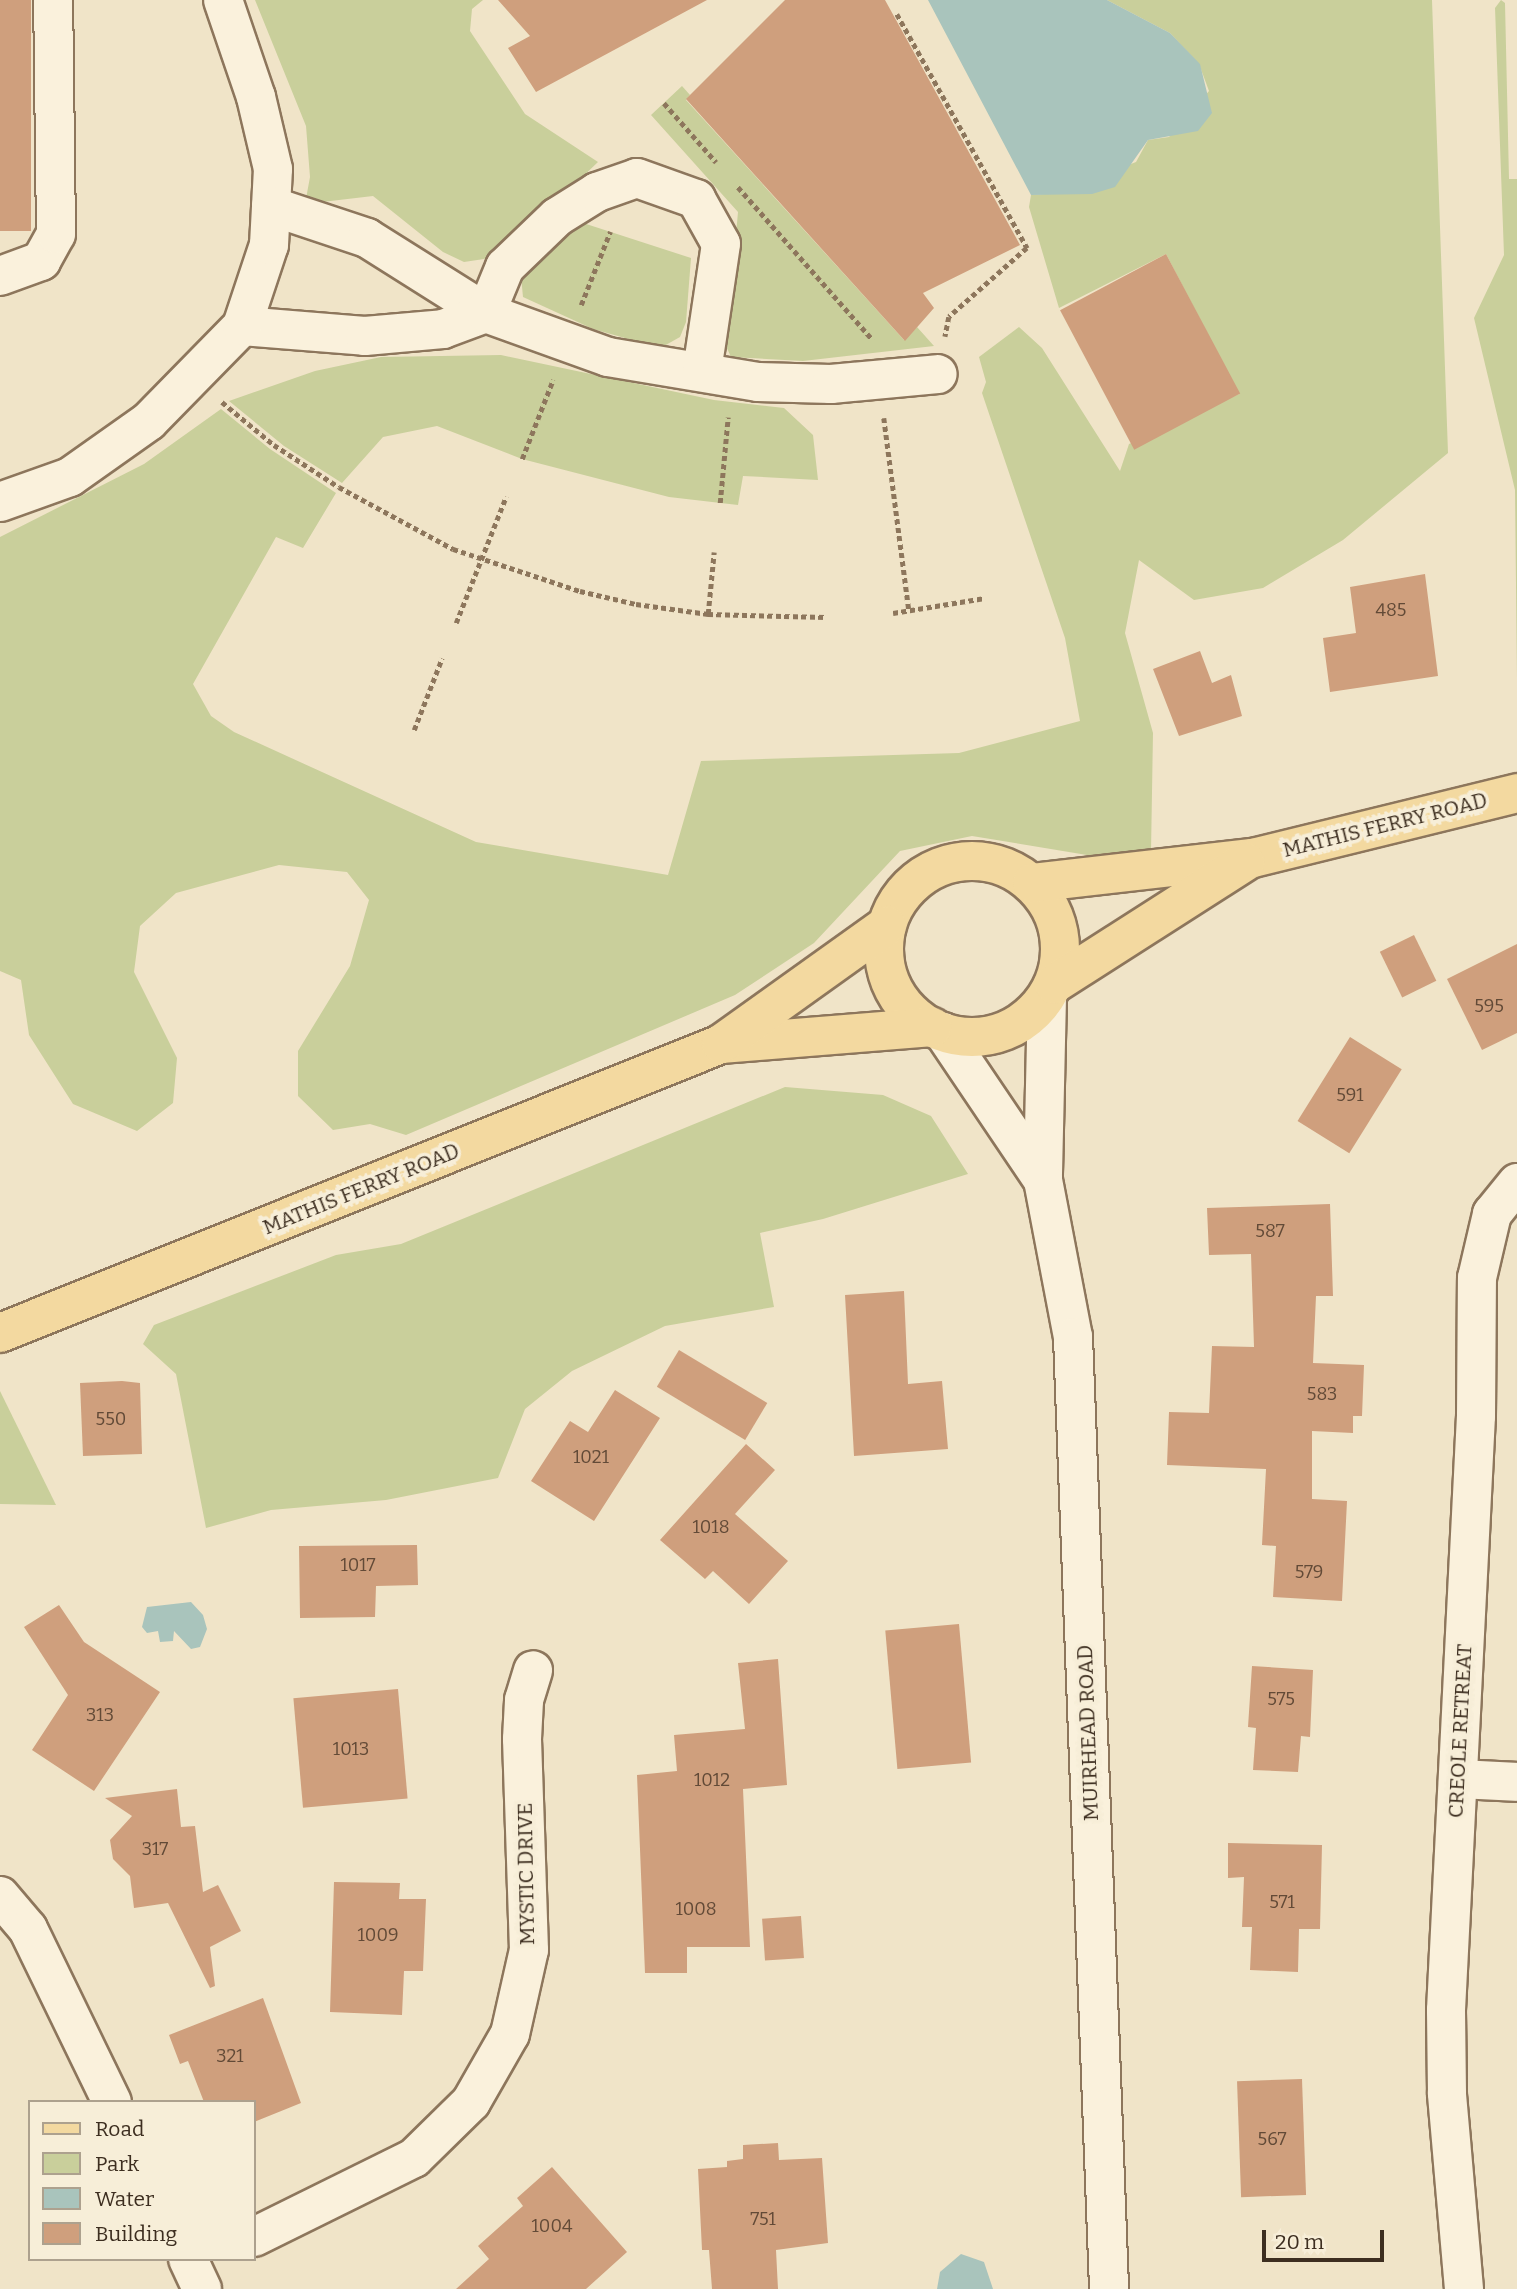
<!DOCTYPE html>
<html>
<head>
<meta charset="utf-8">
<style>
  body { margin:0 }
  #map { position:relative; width:1517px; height:2289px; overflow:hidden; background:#f0e4c8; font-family:Bitter,serif }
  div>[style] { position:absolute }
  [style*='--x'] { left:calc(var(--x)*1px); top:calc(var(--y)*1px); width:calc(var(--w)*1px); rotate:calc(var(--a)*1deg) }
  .green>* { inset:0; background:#c9cf9b }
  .water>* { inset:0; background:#a9c4bc }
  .building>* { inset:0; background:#cf9f7d; transform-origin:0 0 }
  .path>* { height:4.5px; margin-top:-2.25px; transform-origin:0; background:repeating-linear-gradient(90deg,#8d765c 0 5px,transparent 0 8.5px) }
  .roads { filter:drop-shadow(2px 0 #8d765c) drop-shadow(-2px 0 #8d765c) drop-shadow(0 2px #8d765c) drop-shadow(0 -2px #8d765c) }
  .minor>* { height:38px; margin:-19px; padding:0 19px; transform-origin:19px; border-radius:19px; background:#faf1dc }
  .major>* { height:38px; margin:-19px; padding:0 19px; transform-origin:19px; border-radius:19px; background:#f3d9a0 }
  .major>.ring { margin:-19px; padding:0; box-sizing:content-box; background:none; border:38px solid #f3d9a0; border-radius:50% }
  span { translate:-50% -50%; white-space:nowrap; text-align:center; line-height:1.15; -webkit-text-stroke:7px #f7eed8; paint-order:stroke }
  .number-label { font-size:18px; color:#624a37 }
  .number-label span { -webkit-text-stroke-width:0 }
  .street-label { font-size:21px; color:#3d2e20 }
  .legend { position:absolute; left:28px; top:2100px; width:228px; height:161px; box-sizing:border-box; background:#f7eed8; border:2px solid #ada18e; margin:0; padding:9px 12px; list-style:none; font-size:21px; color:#3d2e20 }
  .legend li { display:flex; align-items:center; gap:14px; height:35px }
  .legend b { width:35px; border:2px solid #ada18e }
  .scale { position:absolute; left:1262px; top:2230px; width:122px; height:32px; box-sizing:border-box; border:4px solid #3d2e20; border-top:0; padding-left:9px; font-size:21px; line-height:24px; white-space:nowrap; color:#3d2e20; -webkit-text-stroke:5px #f7eed8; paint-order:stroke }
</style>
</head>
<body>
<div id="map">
  <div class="green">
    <div style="clip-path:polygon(255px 0,483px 0,472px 9px,470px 31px,525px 114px,598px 162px,508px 248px,484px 259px,464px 262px,443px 252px,373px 196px,305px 204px,310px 177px,306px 126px)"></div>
    <div style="clip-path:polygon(1107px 0,1432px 0,1448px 453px,1343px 540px,1263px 588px,1194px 600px,1139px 560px,1125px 633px,1153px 733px,1151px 852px,1093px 856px,972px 836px,900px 851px,814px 943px,735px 995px,406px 1135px,370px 1124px,333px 1130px,298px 1096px,298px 1051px,350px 966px,369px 900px,347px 872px,279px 865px,176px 893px,140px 926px,134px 972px,177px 1058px,173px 1103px,137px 1131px,73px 1104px,29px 1035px,21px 980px,0 971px,0 537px,144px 464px,221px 409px,270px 449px,336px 493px,303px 548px,276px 537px,193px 684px,211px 716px,234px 732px,476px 842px,668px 875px,701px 761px,959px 753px,1080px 721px,1065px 638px,982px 393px,986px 382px,979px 357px,1019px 327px,1042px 348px,1120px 471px,1129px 444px,1239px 394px,1166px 254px,1059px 308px,1029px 207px,1031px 195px,1058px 193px,1136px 162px,1148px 140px,1169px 137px,1209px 91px,1199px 64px,1170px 33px)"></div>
    <div style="clip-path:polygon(1501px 0,1505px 3px,1509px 179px,1517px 179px,1517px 680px,1515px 490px,1474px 318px,1504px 255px,1495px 8px)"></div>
    <div style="clip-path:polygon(682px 86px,690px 95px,686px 100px,904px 340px,917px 327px,934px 346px,803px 361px,731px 357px,726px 346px,738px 212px,651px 115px)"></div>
    <div style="clip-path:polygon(580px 222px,691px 258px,686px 322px,680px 337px,664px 346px,646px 344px,593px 329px,523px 297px,521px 276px)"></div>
    <div style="clip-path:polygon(501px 355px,714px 400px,784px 408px,813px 435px,818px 480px,743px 476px,738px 505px,669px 497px,522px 459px,437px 426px,383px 437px,342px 483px,284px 446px,229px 401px,315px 371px,381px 357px)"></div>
    <div style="clip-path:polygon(785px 1087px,883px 1095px,931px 1116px,968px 1174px,823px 1219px,760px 1233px,774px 1307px,665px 1326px,572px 1371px,525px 1409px,498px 1478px,386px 1500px,271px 1510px,206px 1528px,176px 1374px,143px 1344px,154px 1325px,336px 1255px,401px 1244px)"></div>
    <div style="clip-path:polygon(0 1391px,56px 1505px,0 1504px)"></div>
  </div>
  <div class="water">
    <div style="clip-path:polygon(928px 0,1107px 0,1170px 33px,1200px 64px,1212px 113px,1198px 131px,1148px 140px,1115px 187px,1092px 194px,1031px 195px)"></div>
    <div style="clip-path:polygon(191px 1602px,203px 1615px,207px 1629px,200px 1647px,191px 1649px,174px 1631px,173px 1641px,160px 1642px,158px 1631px,147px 1633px,142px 1627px,147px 1607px)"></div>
    <div style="clip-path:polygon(961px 2254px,984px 2262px,993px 2289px,937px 2289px,940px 2272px)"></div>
  </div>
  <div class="building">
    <div style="left:0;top:0;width:31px;height:231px"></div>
    <div style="clip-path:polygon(498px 0,707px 0,536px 92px,508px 48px,530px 36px)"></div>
    <div style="clip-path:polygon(785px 0,885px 0,1020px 245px,923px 293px,934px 308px,905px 341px,686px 99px)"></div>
    <div style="left:1166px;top:254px;width:158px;height:120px;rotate:62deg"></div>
    <div style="clip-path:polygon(1425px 574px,1438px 676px,1330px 692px,1323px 638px,1356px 633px,1350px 587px)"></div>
    <div style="clip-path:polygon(1200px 651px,1212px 683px,1231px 675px,1242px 716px,1179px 736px,1153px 669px)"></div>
    <div style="left:1414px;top:935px;width:51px;height:38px;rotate:64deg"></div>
    <div style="clip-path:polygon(1517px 944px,1517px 1033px,1482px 1050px,1447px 979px)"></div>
    <div style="left:1350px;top:1037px;width:61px;height:99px;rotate:32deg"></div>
    <div style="clip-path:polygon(1330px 1204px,1333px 1296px,1316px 1296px,1313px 1363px,1364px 1365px,1362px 1416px,1353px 1416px,1353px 1433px,1312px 1431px,1312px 1499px,1347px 1501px,1342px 1601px,1273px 1597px,1276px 1546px,1262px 1545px,1266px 1469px,1167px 1465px,1169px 1412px,1209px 1413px,1212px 1346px,1254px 1347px,1251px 1254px,1209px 1255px,1207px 1208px)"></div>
    <div style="clip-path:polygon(904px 1291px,908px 1384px,942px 1381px,948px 1449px,854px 1456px,845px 1295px)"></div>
    <div style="left:679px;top:1350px;width:103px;height:43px;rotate:31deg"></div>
    <div style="clip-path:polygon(122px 1381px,140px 1383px,142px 1454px,83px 1456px,80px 1383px)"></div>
    <div style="clip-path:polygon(615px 1390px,660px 1418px,594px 1521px,531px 1481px,570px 1421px,588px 1432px)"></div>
    <div style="clip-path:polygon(746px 1444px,775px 1470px,735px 1514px,788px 1561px,749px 1604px,713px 1571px,705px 1579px,660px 1540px)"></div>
    <div style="clip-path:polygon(417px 1545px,418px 1585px,376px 1586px,375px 1617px,300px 1618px,299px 1546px)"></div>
    <div style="clip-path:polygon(59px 1605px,84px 1642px,160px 1692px,94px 1791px,32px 1750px,68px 1695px,24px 1627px)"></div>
    <div style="left:959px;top:1624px;width:139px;height:74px;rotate:85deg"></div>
    <div style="clip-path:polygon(778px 1659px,787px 1785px,743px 1789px,750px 1947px,687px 1947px,687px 1973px,645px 1973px,637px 1775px,677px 1771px,674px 1735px,745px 1729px,738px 1663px)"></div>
    <div style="clip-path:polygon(1252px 1666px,1313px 1670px,1310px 1737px,1301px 1736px,1298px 1772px,1253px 1770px,1256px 1728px,1248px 1727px)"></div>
    <div style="left:398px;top:1689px;width:110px;height:105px;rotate:85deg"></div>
    <div style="clip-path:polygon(177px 1789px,181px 1827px,195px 1826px,203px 1892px,218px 1885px,241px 1931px,210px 1947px,215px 1986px,210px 1988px,168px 1903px,134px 1908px,130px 1876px,113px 1859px,110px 1840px,132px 1816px,105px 1798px)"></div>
    <div style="clip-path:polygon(1228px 1843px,1322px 1845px,1320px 1929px,1299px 1929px,1298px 1972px,1250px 1970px,1252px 1927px,1242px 1927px,1244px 1877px,1228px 1878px)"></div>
    <div style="clip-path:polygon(334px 1882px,400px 1883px,399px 1899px,426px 1899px,423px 1971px,404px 1971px,402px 2015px,330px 2012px)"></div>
    <div style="left:801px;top:1916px;width:42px;height:39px;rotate:86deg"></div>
    <div style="clip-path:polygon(263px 1998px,301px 2103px,254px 2122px,254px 2102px,204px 2102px,188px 2061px,180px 2064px,169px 2035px)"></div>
    <div style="left:1302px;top:2079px;width:116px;height:65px;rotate:88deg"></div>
    <div style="clip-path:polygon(778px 2143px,779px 2160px,822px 2158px,828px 2243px,776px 2250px,778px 2289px,712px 2289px,709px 2250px,702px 2250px,698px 2169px,727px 2167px,727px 2161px,743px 2159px,743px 2145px)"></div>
    <div style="clip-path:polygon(552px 2167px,627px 2252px,586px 2289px,456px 2289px,489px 2259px,478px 2246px,523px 2206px,517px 2198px)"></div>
  </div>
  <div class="path">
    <div style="--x:897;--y:14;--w:268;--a:60.9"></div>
    <div style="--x:1027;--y:248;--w:104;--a:138.5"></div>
    <div style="--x:949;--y:317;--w:20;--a:101"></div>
    <div style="--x:664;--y:103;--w:79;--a:48.6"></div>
    <div style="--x:738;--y:187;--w:204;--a:48.6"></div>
    <div style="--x:581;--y:305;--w:79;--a:-68.3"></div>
    <div style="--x:222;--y:402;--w:67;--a:39.6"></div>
    <div style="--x:274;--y:445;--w:77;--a:32.9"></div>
    <div style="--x:339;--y:487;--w:130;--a:28.5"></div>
    <div style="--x:453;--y:549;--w:134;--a:18.3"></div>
    <div style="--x:580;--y:591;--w:57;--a:13.1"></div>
    <div style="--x:636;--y:604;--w:73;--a:7.9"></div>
    <div style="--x:708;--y:614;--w:118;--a:1.5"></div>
    <div style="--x:884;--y:418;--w:195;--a:82.6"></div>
    <div style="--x:522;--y:459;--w:85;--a:-68.6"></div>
    <div style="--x:720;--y:503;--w:86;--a:-84.7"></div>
    <div style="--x:893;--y:613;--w:93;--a:-9.3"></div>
    <div style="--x:708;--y:614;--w:62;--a:-84.5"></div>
    <div style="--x:456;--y:623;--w:136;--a:-68.4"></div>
    <div style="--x:414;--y:730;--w:77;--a:-68.7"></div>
  </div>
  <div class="roads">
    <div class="minor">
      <div style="--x:271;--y:206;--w:101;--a:18.4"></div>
      <div style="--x:367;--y:238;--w:141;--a:32.2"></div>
      <div style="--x:486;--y:313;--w:130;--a:19.8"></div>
      <div style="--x:608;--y:357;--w:152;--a:9.5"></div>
      <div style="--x:758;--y:382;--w:73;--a:1.6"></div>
      <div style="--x:831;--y:384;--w:107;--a:-5.3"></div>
      <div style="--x:0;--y:276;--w:44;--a:-20.1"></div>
      <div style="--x:41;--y:261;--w:31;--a:-61"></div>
      <div style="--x:56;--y:234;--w:234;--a:-90.7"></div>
      <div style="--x:242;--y:326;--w:123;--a:4.6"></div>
      <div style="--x:365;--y:336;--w:78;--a:-5.1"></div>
      <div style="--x:443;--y:329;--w:46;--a:-20.4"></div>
      <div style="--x:486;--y:313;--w:50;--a:-67.6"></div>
      <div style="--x:505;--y:267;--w:72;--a:-43.9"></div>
      <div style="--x:557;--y:217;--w:47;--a:-32"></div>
      <div style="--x:597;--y:192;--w:42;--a:-19.3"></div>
      <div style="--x:637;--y:178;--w:63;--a:19.6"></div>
      <div style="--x:696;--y:199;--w:51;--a:60.9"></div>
      <div style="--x:721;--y:244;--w:128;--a:98.5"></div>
      <div style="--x:0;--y:502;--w:74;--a:-19.7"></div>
      <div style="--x:70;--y:477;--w:97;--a:-35.3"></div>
      <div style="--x:149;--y:421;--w:133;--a:-45.6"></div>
      <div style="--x:242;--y:326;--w:85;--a:-71.6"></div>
      <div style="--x:269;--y:245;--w:76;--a:-87"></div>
      <div style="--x:273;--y:169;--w:74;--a:-103.3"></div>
      <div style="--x:256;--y:97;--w:102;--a:-108.8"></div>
      <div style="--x:1047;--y:997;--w:183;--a:91.3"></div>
      <div style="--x:1043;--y:1180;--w:160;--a:79.2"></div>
      <div style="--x:1073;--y:1337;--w:953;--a:87.83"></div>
      <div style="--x:943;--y:1032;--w:179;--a:56"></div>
      <div style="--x:1458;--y:1779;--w:59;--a:2.9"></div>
      <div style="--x:0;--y:1896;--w:43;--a:49.7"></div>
      <div style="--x:28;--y:1929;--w:192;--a:64.1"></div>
      <div style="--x:254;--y:2237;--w:178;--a:-26.3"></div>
      <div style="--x:414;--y:2158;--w:80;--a:-44.5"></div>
      <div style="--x:471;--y:2102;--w:78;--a:-60.2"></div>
      <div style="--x:510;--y:2034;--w:86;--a:-77.3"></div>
      <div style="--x:529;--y:1950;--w:211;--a:-91.9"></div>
      <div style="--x:522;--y:1739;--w:39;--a:-87"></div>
      <div style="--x:524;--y:1700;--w:31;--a:-73"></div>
      <div style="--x:188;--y:2259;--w:33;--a:65"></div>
      <div style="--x:1464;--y:2289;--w:197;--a:-95"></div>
      <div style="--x:1447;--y:2093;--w:83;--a:-90.7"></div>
      <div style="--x:1446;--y:2010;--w:595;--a:-87.11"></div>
      <div style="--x:1476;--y:1416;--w:138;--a:-89.6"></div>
      <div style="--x:1477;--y:1278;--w:66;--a:-76.8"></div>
      <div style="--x:1492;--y:1214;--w:40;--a:-51"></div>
    </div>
    <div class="major">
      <div class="ring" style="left:884px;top:861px;width:138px;height:138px"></div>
      <div style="--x:1032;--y:883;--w:222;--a:-6.5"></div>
      <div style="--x:1253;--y:858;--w:272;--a:-13.8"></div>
      <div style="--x:1054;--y:984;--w:227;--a:-32.6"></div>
      <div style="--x:721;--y:1044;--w:212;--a:-4.6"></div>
      <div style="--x:0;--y:1333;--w:777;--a:-21.84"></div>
      <div style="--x:721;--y:1044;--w:204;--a:-35.6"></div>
    </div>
  </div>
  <div class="number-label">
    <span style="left:1391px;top:610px">485</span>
    <span style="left:1489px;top:1006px">595</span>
    <span style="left:1350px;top:1095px">591</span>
    <span style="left:1270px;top:1231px">587</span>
    <span style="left:1322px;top:1394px">583</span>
    <span style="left:111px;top:1419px">550</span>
    <span style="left:591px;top:1457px">1021</span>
    <span style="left:711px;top:1527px">1018</span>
    <span style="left:358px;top:1565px">1017</span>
    <span style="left:1309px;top:1572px">579</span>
    <span style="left:1281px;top:1699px">575</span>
    <span style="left:100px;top:1715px">313</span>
    <span style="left:351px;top:1749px">1013</span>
    <span style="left:712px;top:1780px">1012</span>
    <span style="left:155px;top:1849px">317</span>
    <span style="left:1282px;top:1902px">571</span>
    <span style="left:696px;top:1909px">1008</span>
    <span style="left:378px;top:1935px">1009</span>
    <span style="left:230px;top:2056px">321</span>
    <span style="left:1272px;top:2139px">567</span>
    <span style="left:763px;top:2219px">751</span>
    <span style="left:552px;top:2226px">1004</span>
  </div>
  <div class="street-label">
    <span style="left:1385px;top:825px;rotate:-14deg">MATHIS FERRY ROAD</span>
    <span style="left:361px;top:1189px;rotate:-22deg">MATHIS FERRY ROAD</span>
    <span style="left:1460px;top:1731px;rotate:-87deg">CREOLE RETREAT</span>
    <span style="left:1088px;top:1733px;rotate:-92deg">MUIRHEAD ROAD</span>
    <span style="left:526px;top:1874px;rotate:-91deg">MYSTIC DRIVE</span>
  </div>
  <ul class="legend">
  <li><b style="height:9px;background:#f3d9a0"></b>Road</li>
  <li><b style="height:19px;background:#c9cf9b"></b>Park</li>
  <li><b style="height:19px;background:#a9c4bc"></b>Water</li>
  <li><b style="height:19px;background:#cf9f7d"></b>Building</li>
  </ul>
  <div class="scale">20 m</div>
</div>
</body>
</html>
